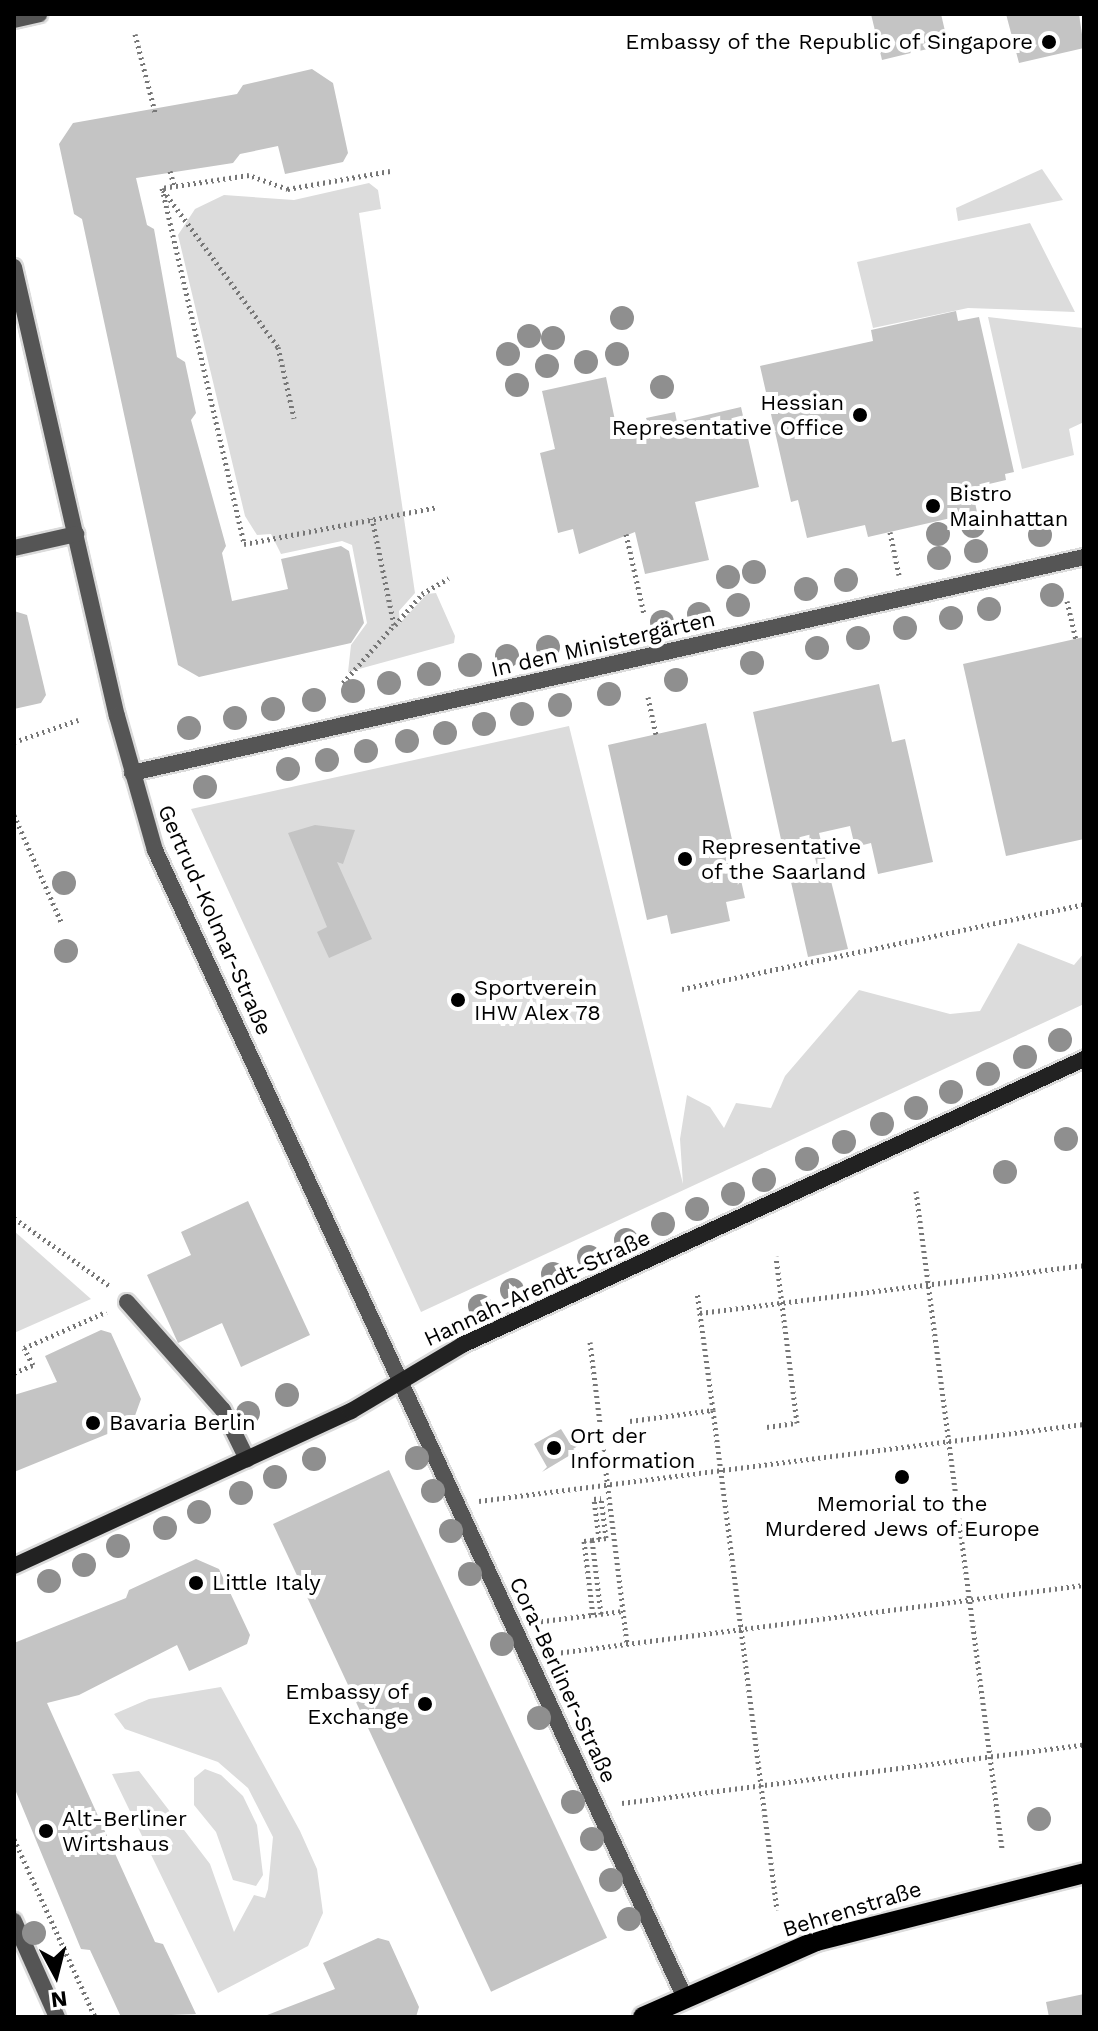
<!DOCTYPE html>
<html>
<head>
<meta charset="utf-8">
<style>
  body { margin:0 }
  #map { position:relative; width:1098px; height:2031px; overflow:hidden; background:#fff; font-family:"Work Sans",sans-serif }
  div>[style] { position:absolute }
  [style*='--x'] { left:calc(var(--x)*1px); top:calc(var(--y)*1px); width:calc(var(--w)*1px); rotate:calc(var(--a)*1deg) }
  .green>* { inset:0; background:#dcdcdc }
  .building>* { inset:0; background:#c4c4c4; transform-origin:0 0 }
  .path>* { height:5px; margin-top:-2.5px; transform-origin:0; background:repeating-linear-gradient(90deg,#777 0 2px,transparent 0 6px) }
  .roads { filter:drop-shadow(2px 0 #dbdbdb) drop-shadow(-2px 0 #dbdbdb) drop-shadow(0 2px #dbdbdb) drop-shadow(0 -2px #dbdbdb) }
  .lane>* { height:16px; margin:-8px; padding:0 8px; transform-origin:8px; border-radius:8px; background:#555 }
  .street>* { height:16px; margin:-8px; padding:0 8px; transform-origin:8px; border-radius:8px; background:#555 }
  .secondary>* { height:16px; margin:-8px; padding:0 8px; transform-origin:8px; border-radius:8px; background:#222 }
  .primary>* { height:20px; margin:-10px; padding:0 10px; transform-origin:10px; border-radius:10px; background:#000 }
  .trees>* { width:24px; height:24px; margin:-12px; border-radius:50%; background:#8f8f8f }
  .dots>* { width:22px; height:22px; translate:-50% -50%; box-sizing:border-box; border:4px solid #fff; border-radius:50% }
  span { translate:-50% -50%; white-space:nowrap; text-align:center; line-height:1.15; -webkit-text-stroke:8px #fff; paint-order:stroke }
  .poi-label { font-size:22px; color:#000 }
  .right { translate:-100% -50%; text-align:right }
  .left { translate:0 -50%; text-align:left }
  .street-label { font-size:22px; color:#000 }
  .frame { position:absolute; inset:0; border:16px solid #000; pointer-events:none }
  .north { position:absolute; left:16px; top:1935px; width:80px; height:80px; -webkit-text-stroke:6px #fff; paint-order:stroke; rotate:173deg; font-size:22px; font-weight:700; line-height:32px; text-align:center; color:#000 }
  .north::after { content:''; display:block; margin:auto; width:28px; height:36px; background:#000; clip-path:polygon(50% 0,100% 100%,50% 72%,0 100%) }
</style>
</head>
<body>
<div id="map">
  <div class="green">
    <div style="clip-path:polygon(1042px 169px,1063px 200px,958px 221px,956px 208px)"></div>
    <div style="clip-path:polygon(369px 183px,378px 190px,381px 209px,359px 213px,415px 593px,399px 611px,400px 623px,427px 594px,436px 593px,455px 636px,454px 643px,348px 672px,351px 645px,367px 623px,352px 545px,342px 541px,281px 554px,271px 534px,257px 535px,245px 516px,178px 235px,195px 209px,224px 195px,294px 200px)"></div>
    <div style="clip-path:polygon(1030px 223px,1075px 312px,968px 308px,873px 328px,857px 262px)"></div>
    <div style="clip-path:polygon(988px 317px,1083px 328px,1084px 422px,1069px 429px,1074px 455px,1022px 469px)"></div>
    <div style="clip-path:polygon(569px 726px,683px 1184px,680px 1139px,687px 1095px,710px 1107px,724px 1128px,736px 1103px,771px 1108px,785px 1076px,859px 990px,950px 1014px,980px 1011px,1018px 943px,1074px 965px,1084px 953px,1084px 1004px,421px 1312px,191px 809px)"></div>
    <div style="clip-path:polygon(14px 1231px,91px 1299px,14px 1333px)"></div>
    <div style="clip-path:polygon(221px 1687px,300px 1831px,317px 1869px,323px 1913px,308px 1946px,218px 1993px,112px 1774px,139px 1771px,210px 1864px,234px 1932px,254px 1895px,265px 1898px,268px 1889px,273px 1837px,248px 1788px,218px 1762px,125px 1729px,114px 1714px,149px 1699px)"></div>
    <div style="clip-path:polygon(205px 1769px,221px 1775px,243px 1796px,257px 1825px,263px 1875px,256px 1886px,233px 1880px,216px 1832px,194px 1805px,194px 1778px)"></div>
  </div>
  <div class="building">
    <div style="clip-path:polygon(871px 14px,941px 14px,948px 44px,882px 60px)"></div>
    <div style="clip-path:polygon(1006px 14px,1079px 14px,1084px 48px,1019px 63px)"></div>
    <div style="clip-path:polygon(312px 69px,333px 83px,348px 153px,343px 162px,285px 174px,278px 146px,240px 154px,233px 163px,136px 178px,147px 225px,154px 229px,177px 357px,185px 362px,196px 413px,191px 420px,226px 546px,222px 553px,232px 601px,288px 589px,281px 559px,341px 546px,349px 551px,364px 623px,351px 643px,199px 677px,178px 665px,82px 219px,74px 214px,59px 144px,73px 123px,237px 94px,243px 85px)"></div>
    <div style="clip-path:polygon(956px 311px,958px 321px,979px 317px,1014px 472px,1005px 474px,1006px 480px,972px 488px,977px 512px,868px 537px,865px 525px,807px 538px,798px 500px,791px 502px,760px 366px,873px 341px,871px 330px)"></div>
    <div style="clip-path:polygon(606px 377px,618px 435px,649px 428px,646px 418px,675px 412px,677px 422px,741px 407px,759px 487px,695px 502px,709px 560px,645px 574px,635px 532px,579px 554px,573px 529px,558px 533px,540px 453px,555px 449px,542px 391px)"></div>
    <div style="clip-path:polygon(14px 611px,27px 615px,46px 695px,41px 703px,14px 709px)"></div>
    <div style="clip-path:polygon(1084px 637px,1084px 839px,1006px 856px,963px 664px)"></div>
    <div style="clip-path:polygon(879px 684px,892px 742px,905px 739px,933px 862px,878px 874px,871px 843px,855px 847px,850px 826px,819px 833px,848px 949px,808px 957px,791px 882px,819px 876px,811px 838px,782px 844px,753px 712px)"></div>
    <div style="clip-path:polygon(706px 723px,745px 898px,726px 902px,730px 921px,671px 934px,667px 915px,647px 920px,608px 745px)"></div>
    <div style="clip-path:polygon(315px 825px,355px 830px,343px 864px,337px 862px,372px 939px,329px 958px,317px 932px,327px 927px,288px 833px)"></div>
    <div style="clip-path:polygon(248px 1201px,310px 1335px,241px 1367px,222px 1323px,178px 1343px,147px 1275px,191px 1255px,181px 1232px)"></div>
    <div style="clip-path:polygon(101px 1330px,111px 1333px,141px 1399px,132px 1424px,14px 1472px,14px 1395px,57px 1382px,45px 1356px)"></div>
    <div style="clip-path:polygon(561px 1429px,571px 1445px,583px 1443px,573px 1449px,585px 1457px,572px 1454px,542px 1472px,547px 1467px,534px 1444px)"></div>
    <div style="left:389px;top:1470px;width:516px;height:128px;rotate:65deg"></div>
    <div style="clip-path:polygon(196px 1559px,219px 1569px,250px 1635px,247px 1644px,189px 1671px,177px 1645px,79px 1695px,47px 1703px,155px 1942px,163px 1944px,196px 2014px,121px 2017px,90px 1950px,81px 1949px,14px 1787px,14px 1643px,126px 1598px,129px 1590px)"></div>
    <div style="clip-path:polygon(378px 1938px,389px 1941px,419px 2007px,416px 2017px,262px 2017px,335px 1989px,323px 1963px)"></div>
    <div style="clip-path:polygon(1084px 1994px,1084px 2017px,1049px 2017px,1046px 2002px)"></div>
  </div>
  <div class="path">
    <div style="--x:135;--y:34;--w:81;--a:75.6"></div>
    <div style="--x:170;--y:171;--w:15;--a:74"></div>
    <div style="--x:390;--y:171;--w:104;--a:170"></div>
    <div style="--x:288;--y:189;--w:41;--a:-160.3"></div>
    <div style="--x:249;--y:175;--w:88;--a:171.5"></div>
    <div style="--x:162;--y:188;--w:365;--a:77"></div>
    <div style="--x:244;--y:544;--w:197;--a:-10.8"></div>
    <div style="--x:163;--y:190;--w:195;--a:53.8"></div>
    <div style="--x:278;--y:347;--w:73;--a:77.3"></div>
    <div style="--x:890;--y:532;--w:44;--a:78.2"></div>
    <div style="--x:626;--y:534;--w:82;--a:77.3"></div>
    <div style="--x:1067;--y:601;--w:39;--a:77"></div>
    <div style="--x:395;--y:625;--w:41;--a:-48.9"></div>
    <div style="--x:422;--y:594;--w:31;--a:-31"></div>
    <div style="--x:343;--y:683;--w:77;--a:-48.7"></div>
    <div style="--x:394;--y:625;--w:109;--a:-101.6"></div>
    <div style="--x:648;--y:697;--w:38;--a:78"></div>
    <div style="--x:14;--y:742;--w:68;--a:-19"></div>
    <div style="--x:14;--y:815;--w:119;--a:66.2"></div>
    <div style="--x:682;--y:989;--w:411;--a:-11.9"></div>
    <div style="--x:916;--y:1191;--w:664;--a:82.55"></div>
    <div style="--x:14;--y:1218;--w:119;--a:35.4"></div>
    <div style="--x:700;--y:1313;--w:387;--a:-7.1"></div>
    <div style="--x:590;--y:1342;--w:303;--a:83"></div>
    <div style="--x:14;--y:1373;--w:21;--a:-23"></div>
    <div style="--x:33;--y:1365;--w:19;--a:-118"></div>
    <div style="--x:24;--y:1348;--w:90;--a:-23.7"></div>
    <div style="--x:713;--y:1410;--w:504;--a:82.71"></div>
    <div style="--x:630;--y:1421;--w:84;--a:-7.5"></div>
    <div style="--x:713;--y:1410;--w:119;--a:-97.7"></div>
    <div style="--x:767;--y:1427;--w:30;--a:-8"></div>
    <div style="--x:797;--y:1423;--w:168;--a:-97.2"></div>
    <div style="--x:479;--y:1501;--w:610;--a:-7.25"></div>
    <div style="--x:599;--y:1539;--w:40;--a:-97.1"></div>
    <div style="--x:594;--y:1499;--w:7;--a:-8"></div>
    <div style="--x:592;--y:1540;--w:8;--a:173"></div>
    <div style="--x:584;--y:1541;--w:75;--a:83.1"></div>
    <div style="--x:601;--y:1614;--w:75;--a:-96.9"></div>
    <div style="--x:592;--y:1540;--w:14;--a:-8"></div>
    <div style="--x:606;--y:1538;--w:40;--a:-97.1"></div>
    <div style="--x:535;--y:1622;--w:89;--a:-7.1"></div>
    <div style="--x:549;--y:1654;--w:539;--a:-7.35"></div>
    <div style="--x:622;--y:1803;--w:466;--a:-7.2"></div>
    <div style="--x:14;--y:1839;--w:196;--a:65.5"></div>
  </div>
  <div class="roads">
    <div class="lane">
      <div style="--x:127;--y:1302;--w:144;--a:48.4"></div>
      <div style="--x:223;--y:1410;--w:55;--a:63.9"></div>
      <div style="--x:14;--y:1921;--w:105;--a:65.9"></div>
    </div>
    <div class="street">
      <div style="--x:14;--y:20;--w:26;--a:-13"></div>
      <div style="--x:14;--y:267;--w:461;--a:77.1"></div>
      <div style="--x:117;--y:716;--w:139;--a:74.2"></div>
      <div style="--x:155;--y:850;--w:1264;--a:65.22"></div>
      <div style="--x:14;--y:548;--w:64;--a:-12.7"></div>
      <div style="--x:132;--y:773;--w:976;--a:-12.78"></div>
    </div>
    <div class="secondary">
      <div style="--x:14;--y:1566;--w:371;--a:-24.7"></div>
      <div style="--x:351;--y:1411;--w:129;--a:-30.7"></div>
      <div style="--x:462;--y:1345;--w:685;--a:-24.69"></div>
    </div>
    <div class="primary">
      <div style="--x:643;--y:2017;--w:189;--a:-23.7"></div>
      <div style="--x:816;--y:1941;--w:276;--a:-14.2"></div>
    </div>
  </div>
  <div class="trees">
    <div style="left:622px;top:318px"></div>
    <div style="left:529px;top:336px"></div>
    <div style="left:553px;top:338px"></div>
    <div style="left:508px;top:354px"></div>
    <div style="left:617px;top:354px"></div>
    <div style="left:586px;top:362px"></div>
    <div style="left:547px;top:366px"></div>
    <div style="left:517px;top:385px"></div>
    <div style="left:662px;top:387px"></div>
    <div style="left:973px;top:526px"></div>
    <div style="left:938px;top:534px"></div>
    <div style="left:1040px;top:535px"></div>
    <div style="left:976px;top:551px"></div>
    <div style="left:939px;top:558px"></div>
    <div style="left:754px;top:572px"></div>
    <div style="left:728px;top:577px"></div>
    <div style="left:846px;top:580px"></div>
    <div style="left:806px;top:589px"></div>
    <div style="left:1052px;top:595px"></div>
    <div style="left:738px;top:605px"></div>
    <div style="left:989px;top:609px"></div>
    <div style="left:699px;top:614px"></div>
    <div style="left:951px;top:618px"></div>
    <div style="left:662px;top:622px"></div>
    <div style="left:905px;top:628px"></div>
    <div style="left:858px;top:638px"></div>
    <div style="left:548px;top:647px"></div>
    <div style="left:817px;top:648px"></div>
    <div style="left:507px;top:656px"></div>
    <div style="left:752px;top:663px"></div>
    <div style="left:470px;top:665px"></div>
    <div style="left:429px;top:674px"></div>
    <div style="left:676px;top:680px"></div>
    <div style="left:389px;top:683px"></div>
    <div style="left:353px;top:691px"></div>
    <div style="left:609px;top:694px"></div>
    <div style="left:314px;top:700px"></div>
    <div style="left:560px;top:705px"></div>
    <div style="left:273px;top:709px"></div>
    <div style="left:522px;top:714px"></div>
    <div style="left:235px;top:718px"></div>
    <div style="left:484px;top:724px"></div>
    <div style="left:189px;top:728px"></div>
    <div style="left:445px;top:733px"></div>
    <div style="left:407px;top:741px"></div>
    <div style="left:366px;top:751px"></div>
    <div style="left:327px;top:760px"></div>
    <div style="left:288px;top:769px"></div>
    <div style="left:205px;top:787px"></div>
    <div style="left:64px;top:883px"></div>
    <div style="left:66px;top:951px"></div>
    <div style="left:1060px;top:1040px"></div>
    <div style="left:1025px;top:1057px"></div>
    <div style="left:988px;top:1074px"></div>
    <div style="left:951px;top:1092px"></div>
    <div style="left:916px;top:1108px"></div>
    <div style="left:882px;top:1124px"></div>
    <div style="left:1066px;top:1139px"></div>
    <div style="left:844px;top:1142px"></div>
    <div style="left:807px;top:1159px"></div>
    <div style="left:1005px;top:1172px"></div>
    <div style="left:764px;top:1180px"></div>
    <div style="left:733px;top:1194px"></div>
    <div style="left:697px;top:1209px"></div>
    <div style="left:663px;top:1224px"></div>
    <div style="left:626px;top:1240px"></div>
    <div style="left:589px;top:1257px"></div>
    <div style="left:553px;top:1274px"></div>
    <div style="left:512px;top:1290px"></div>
    <div style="left:480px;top:1306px"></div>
    <div style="left:287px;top:1395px"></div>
    <div style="left:248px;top:1413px"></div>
    <div style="left:417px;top:1458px"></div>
    <div style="left:314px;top:1459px"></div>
    <div style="left:275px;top:1477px"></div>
    <div style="left:433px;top:1491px"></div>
    <div style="left:241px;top:1493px"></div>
    <div style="left:199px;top:1512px"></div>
    <div style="left:165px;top:1528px"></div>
    <div style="left:451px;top:1531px"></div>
    <div style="left:118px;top:1546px"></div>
    <div style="left:84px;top:1565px"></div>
    <div style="left:470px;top:1574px"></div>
    <div style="left:49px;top:1581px"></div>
    <div style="left:502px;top:1644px"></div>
    <div style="left:539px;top:1718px"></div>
    <div style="left:573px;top:1802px"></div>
    <div style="left:1039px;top:1819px"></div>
    <div style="left:592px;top:1839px"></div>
    <div style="left:611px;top:1880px"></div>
    <div style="left:629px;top:1919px"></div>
    <div style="left:34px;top:1933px"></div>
  </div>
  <div class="dots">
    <div style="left:1049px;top:42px;background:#000"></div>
    <div style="left:860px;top:415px;background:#000"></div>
    <div style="left:933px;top:506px;background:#000"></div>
    <div style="left:685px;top:859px;background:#000"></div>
    <div style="left:458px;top:1000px;background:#000"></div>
    <div style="left:93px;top:1423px;background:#000"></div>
    <div style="left:554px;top:1448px;background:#000"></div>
    <div style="left:902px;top:1477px;background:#000"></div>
    <div style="left:196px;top:1583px;background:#000"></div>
    <div style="left:425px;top:1704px;background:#000"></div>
    <div style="left:46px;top:1831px;background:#000"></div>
  </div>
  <div class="poi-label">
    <span class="right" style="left:1033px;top:42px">Embassy of the Republic of Singapore</span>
    <span class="right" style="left:844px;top:415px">Hessian<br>Representative Office</span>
    <span class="left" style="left:949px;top:506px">Bistro<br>Mainhattan</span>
    <span class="left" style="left:701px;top:859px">Representative<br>of the Saarland</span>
    <span class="left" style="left:474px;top:1000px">Sportverein<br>IHW Alex 78</span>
    <span class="left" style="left:109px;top:1423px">Bavaria Berlin</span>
    <span class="left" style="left:570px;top:1448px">Ort der<br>Information</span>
    <span style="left:902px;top:1516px">Memorial to the<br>Murdered Jews of Europe</span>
    <span class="left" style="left:212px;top:1583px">Little Italy</span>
    <span class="right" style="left:409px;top:1704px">Embassy of<br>Exchange</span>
    <span class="left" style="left:62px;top:1831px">Alt-Berliner<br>Wirtshaus</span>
  </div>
  <div class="street-label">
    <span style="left:603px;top:644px;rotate:-13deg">In den Ministergärten</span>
    <span style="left:215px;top:920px;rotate:66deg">Gertrud-Kolmar-Straße</span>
    <span style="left:537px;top:1288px;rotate:-25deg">Hannah-Arendt-Straße</span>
    <span style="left:563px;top:1680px;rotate:65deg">Cora-Berliner-Straße</span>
    <span style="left:852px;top:1909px;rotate:-17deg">Behrenstraße</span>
  </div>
  <div class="frame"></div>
  <div class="north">N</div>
</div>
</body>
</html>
